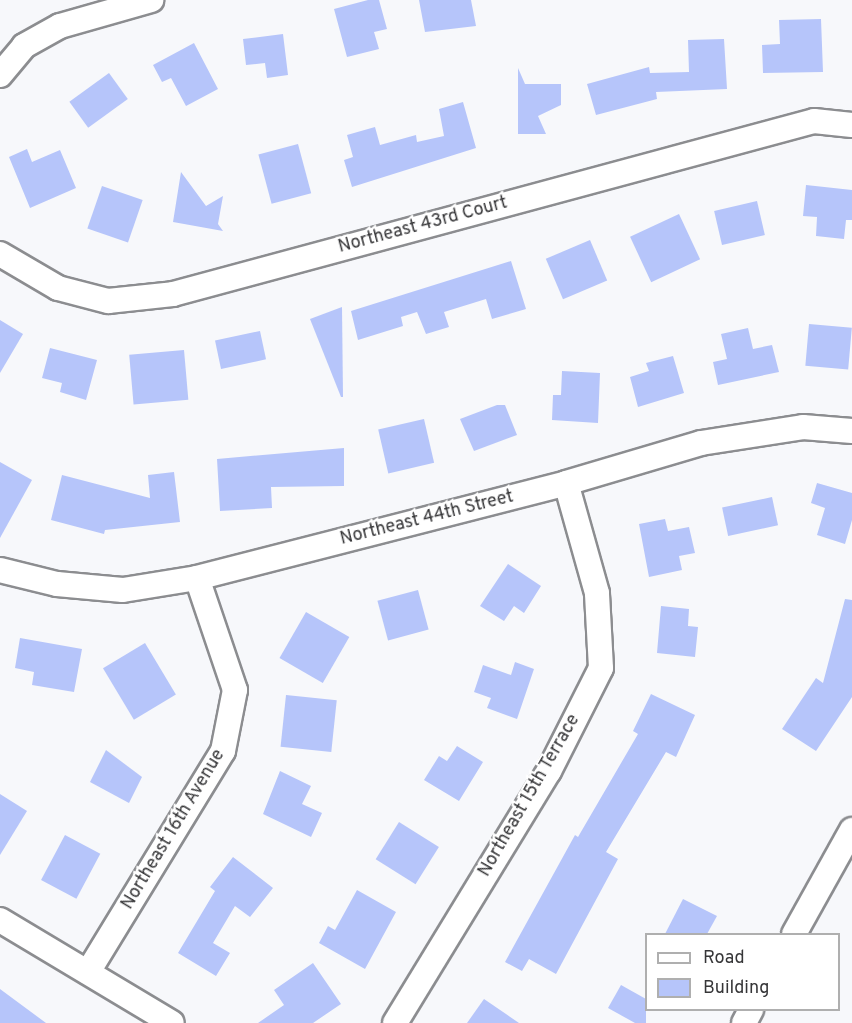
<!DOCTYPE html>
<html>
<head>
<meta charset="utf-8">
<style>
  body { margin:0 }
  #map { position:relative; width:852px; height:1023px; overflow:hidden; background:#f7f8fb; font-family:Overpass,sans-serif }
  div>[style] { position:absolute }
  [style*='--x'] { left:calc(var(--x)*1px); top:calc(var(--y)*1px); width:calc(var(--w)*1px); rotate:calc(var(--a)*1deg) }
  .building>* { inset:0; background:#b6c5fa; transform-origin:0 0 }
  .roads { filter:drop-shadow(2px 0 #8c8d90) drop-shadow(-2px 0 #8c8d90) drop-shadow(0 2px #8c8d90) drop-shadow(0 -2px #8c8d90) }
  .minor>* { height:24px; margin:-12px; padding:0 12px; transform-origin:12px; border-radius:12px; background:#fff }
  span { translate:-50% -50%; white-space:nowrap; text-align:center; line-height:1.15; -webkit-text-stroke:4.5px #fff; paint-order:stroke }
  .street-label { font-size:18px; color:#363638 }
  .legend { position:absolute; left:645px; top:933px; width:195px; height:78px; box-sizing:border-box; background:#fff; border:2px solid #afafaf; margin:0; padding:8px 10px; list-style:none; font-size:18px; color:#363638 }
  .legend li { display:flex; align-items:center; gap:12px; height:30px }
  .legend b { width:30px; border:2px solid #afafaf }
</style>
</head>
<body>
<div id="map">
  <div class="building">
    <div style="clip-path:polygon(368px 0,379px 0,387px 29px,374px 32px,379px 49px,347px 57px,334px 9px)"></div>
    <div style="clip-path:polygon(419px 0,471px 0,476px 26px,425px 32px)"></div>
    <div style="clip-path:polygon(821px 19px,823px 72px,763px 73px,762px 45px,780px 44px,779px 20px)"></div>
    <div style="clip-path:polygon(283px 34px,288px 75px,267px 78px,265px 63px,246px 65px,243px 39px)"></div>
    <div style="clip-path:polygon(724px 39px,727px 89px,656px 92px,657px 99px,596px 115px,587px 84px,649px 67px,650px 73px,689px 72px,688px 40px)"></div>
    <div style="clip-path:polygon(194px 43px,218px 89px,186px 106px,171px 78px,162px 82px,153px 65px)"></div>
    <div style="clip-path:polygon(518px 68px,525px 84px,561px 84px,561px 105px,538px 116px,546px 134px,518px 134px)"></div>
    <div style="left:109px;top:73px;width:32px;height:49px;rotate:54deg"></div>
    <div style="clip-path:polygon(463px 102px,476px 148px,352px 187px,344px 160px,353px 157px,347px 135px,375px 127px,380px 145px,416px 135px,417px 142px,444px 136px,439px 109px)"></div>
    <div style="left:298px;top:144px;width:51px;height:41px;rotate:75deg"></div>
    <div style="clip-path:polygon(27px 149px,32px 162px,60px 150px,76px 188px,30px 208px,9px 157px)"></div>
    <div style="clip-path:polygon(181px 172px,206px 206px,223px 196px,218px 224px,223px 231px,173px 222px)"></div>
    <div style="clip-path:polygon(806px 185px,852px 190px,852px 220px,846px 220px,844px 239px,816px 236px,817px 217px,803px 216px)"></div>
    <div style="left:102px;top:186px;width:43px;height:45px;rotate:19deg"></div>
    <div style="left:757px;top:201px;width:35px;height:44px;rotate:77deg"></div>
    <div style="left:679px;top:214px;width:50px;height:54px;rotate:65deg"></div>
    <div style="left:590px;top:240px;width:44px;height:48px;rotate:67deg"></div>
    <div style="clip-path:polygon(511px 261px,526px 309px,492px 319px,486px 299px,444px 312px,449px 327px,426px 334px,417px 312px,401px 317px,403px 326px,358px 340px,351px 311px)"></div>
    <div style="clip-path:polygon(342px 307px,343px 397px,341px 397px,310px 319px)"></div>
    <div style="clip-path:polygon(0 320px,23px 334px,0 373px)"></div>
    <div style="left:809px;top:324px;width:43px;height:42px;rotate:5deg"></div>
    <div style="clip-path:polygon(748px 328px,753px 349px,772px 345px,779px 372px,718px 385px,713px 362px,727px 359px,721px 334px)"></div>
    <div style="left:260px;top:331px;width:29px;height:46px;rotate:78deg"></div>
    <div style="clip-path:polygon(50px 348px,97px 360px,86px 400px,60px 392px,62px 383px,42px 378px)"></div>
    <div style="left:184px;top:350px;width:50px;height:55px;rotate:85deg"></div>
    <div style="clip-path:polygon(673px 356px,684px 393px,638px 407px,630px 377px,649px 371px,646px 363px)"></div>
    <div style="clip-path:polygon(562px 371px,600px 373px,598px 423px,552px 420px,553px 395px,561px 395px)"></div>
    <div style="clip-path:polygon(497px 405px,505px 405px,517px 435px,474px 451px,460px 419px)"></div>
    <div style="left:424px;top:419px;width:45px;height:47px;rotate:77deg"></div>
    <div style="clip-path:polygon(344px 448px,344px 486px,271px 487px,272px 508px,220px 511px,217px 459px)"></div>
    <div style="clip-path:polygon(0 462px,32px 480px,0 538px)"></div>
    <div style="clip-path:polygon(174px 472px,180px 522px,105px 530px,104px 534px,51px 520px,62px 475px,150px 498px,148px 475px)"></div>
    <div style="clip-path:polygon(817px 483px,852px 493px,852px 520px,845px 544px,817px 535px,825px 508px,811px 503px)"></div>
    <div style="left:772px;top:497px;width:29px;height:51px;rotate:78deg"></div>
    <div style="clip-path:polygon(665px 519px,668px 531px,689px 527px,695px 553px,679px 556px,682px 570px,649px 577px,639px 524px)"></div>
    <div style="clip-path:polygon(508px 564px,541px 586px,524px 613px,514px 606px,504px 621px,480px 606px)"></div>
    <div style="left:418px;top:590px;width:41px;height:42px;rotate:75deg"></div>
    <div style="clip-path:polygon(845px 599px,852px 600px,852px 697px,816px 751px,782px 729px,816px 678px,823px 683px)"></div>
    <div style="clip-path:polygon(661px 606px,689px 609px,688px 626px,698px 627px,695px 657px,657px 653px)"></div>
    <div style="left:306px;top:612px;width:50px;height:53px;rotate:30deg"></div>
    <div style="clip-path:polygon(20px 638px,82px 649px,74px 692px,32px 685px,34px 672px,15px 668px)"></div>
    <div style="left:145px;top:643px;width:60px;height:49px;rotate:59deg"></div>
    <div style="clip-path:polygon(515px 662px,534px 669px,517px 719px,487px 708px,491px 698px,474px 692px,483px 665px,511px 675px)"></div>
    <div style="clip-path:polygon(651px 694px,695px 715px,676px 757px,666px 752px,606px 852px,618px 859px,556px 974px,529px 959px,522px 971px,505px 962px,575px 835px,578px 837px,638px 734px,633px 731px)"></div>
    <div style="left:286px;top:695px;width:51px;height:52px;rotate:6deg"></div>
    <div style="clip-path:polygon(457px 746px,483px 762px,459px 801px,424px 780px,439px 756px,447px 761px)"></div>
    <div style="clip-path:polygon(106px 750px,142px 777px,129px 803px,90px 782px)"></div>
    <div style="clip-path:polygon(280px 771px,311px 786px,302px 804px,322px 813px,311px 837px,263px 814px)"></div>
    <div style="clip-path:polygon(0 794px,27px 811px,0 855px)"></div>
    <div style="left:399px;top:822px;width:47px;height:44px;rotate:32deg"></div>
    <div style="left:65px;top:835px;width:40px;height:51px;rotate:28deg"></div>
    <div style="clip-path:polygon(233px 857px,273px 888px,250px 917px,235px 906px,213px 943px,230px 953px,216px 976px,178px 953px,215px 891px,210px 887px)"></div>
    <div style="clip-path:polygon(357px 890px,396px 912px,365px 969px,319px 943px,328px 926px,335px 930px)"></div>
    <div style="clip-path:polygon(683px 899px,717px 916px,707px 934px,665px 934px)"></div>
    <div style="clip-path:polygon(313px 963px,341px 1004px,313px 1023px,258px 1023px,284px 1005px,274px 990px)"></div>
    <div style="clip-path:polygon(621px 985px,646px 999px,646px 1023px,635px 1023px,608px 1008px)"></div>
    <div style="clip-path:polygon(0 989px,46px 1023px,0 1023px)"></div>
    <div style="clip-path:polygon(484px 999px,519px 1023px,467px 1023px)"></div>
  </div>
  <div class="roads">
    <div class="minor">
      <div style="--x:0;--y:75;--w:38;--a:-50"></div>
      <div style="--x:24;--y:46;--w:41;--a:-29.1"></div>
      <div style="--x:60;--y:26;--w:95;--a:-15.9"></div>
      <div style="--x:0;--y:254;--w:67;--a:30.4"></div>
      <div style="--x:58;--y:288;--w:52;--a:14.6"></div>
      <div style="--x:108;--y:301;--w:65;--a:-6.1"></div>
      <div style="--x:173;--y:294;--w:664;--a:-15.1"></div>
      <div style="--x:814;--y:121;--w:38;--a:6"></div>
      <div style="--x:0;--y:570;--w:59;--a:13.8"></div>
      <div style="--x:57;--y:584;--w:66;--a:5.2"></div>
      <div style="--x:123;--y:590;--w:75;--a:-9.2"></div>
      <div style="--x:197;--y:578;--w:381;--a:-14.4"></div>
      <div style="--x:566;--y:483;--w:141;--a:-16.5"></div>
      <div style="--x:701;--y:443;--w:103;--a:-8.9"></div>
      <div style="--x:803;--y:427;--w:49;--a:4.7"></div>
      <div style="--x:0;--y:920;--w:200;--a:30.9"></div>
      <div style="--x:794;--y:934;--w:119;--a:-60.9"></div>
      <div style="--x:88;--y:972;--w:259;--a:-58.6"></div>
      <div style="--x:223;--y:751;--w:62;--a:-78.9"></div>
      <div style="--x:235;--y:690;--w:118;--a:-108.7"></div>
      <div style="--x:395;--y:1023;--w:295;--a:-58.6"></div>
      <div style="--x:549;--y:771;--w:115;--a:-63.2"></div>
      <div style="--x:601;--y:668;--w:75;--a:-93.1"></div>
      <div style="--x:597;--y:593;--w:114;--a:-105.7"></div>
      <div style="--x:744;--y:1023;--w:15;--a:-62"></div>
    </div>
  </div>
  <div class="street-label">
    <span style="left:423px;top:226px;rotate:-15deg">Northeast 43rd Court</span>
    <span style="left:427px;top:519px;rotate:-14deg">Northeast 44th Street</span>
    <span style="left:530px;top:796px;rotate:-60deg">Northeast 15th Terrace</span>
    <span style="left:174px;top:830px;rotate:-59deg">Northeast 16th Avenue</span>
  </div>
  <ul class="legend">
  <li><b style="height:8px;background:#fff"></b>Road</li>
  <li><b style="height:16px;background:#b6c5fa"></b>Building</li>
  </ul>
</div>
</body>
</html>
